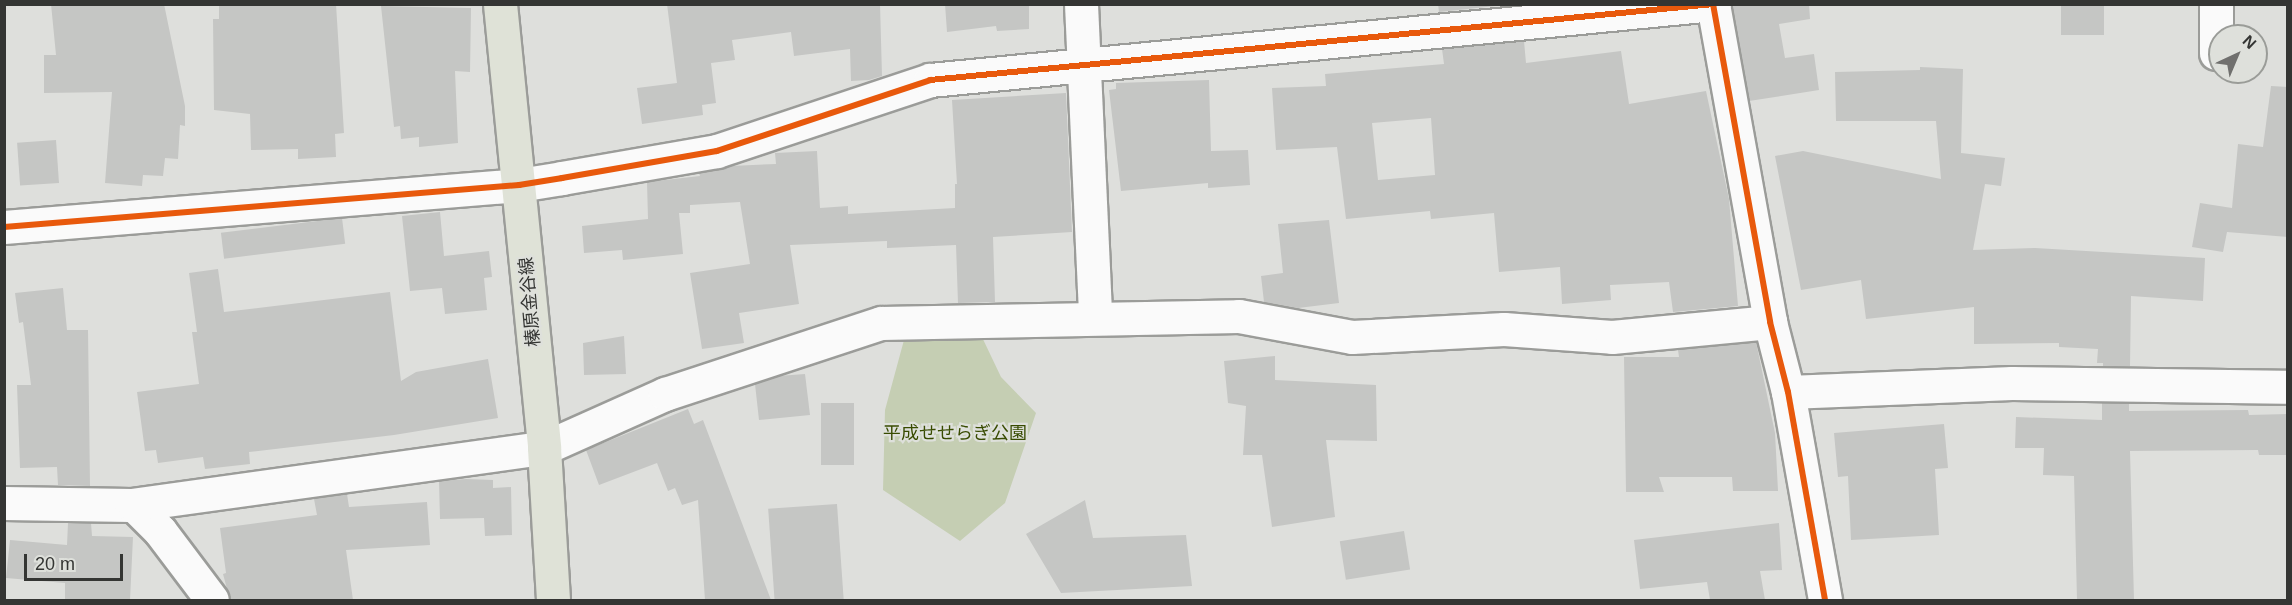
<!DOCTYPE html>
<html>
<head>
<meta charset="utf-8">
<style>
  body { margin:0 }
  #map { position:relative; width:2292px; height:605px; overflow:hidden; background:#dedfdc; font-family:Helvetica,"Noto Sans JP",sans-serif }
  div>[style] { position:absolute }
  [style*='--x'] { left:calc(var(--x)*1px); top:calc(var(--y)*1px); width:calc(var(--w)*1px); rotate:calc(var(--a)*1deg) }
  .green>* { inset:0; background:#c5ceb3 }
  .building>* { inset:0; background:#c5c6c4; transform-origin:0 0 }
  .roads { filter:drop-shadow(2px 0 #9b9c99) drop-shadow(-2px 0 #9b9c99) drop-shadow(0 2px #9b9c99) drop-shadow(0 -2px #9b9c99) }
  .minor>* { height:33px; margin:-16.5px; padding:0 16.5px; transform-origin:16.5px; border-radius:16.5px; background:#fafafa }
  .major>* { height:33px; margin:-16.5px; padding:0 16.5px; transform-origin:16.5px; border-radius:16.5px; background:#dfe2d7 }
  .cycleway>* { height:6px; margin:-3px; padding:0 3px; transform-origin:3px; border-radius:3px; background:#e8590c }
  span { translate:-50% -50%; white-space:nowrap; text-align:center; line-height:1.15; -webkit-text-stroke:4.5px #dee0db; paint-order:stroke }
  .street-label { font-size:18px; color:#343533 }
  .park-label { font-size:18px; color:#384b00 }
  .frame { position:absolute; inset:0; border:6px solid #343533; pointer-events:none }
  .north { position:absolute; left:2208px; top:24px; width:60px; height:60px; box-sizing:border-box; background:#dee0db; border:2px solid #9a9c98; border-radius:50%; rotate:44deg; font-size:16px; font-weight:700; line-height:24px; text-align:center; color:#343533 }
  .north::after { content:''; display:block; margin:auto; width:21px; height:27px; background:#70706e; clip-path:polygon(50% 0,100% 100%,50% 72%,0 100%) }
  .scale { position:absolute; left:24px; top:554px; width:99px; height:27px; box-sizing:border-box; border:3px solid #343533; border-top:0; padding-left:8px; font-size:18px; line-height:21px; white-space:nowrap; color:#343533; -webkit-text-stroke:4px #dee0db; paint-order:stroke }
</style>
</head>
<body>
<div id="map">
  <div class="green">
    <div style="clip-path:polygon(981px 335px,1001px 377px,1036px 413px,1005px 503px,960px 541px,883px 490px,885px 410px,904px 340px)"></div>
  </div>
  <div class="building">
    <div style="clip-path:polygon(51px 4px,164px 4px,185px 106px,185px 126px,180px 125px,178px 159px,165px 158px,163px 176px,143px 175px,142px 186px,105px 183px,112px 92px,44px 93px,44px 55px,56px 55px)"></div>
    <div style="clip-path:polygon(219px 4px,336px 4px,344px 133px,335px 134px,336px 157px,298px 159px,298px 149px,251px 150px,250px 114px,214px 110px,213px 19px,219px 19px)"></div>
    <div style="clip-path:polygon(667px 4px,880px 4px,882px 76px,869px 80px,851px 81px,850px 49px,794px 56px,791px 32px,732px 40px,735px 60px,711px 63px,716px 103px,702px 105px,703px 115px,642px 124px,637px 88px,677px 83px)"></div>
    <div style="clip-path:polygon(945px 4px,1029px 4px,1029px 29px,997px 31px,996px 26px,947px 32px)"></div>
    <div style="clip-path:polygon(1438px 4px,1514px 4px,1439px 12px)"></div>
    <div style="clip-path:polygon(1732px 4px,1809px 4px,1810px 19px,1779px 24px,1785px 58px,1814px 54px,1819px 90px,1749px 101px)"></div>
    <div style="left:2061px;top:4px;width:43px;height:31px"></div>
    <div style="clip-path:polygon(381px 6px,471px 8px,470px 72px,455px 71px,458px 143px,419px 147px,419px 137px,401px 139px,400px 126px,394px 127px)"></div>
    <div style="clip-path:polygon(evenodd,1524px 41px,1526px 63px,1621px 51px,1629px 104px,1706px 91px,1729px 199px,1738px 306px,1673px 312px,1669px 282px,1610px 285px,1611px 300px,1562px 304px,1560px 267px,1499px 272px,1494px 213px,1431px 219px,1430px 211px,1346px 219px,1337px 147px,1276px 150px,1272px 88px,1326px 86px,1325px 74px,1444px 64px,1442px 49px,1524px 41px,1431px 118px,1435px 175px,1378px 180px,1372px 123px,1431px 118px)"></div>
    <div style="clip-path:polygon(1920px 67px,1963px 69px,1961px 153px,2005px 158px,2001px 186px,1985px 184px,1973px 250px,2035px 248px,2205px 258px,2203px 301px,2131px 296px,2130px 366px,2103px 366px,2103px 363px,2097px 363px,2098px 349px,2059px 347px,2059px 343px,1974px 344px,1974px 307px,1866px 319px,1861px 280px,1801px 290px,1775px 156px,1803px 151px,1941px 179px,1936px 121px,1836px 121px,1835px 72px,1920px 70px)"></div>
    <div style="clip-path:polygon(1209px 80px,1211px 151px,1248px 150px,1250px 185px,1208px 188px,1208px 183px,1121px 191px,1109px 90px,1116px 89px,1116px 83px)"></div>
    <div style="clip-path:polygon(2271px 86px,2288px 87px,2288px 237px,2227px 232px,2223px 252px,2192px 247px,2200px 203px,2232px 208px,2238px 144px,2263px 147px)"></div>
    <div style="clip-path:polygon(1066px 93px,1072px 232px,993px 237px,995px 302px,958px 303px,956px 245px,887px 248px,887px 241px,790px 245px,799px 304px,739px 313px,744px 343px,702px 349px,690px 273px,750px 264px,740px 202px,690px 205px,690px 213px,679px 213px,683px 254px,623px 260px,622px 250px,584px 253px,582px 226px,648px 219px,647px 182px,700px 176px,699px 173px,731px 166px,776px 164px,775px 153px,817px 151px,820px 208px,848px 206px,848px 214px,955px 208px,955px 184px,957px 184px,952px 100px)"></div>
    <div style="left:56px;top:140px;width:43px;height:39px;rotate:86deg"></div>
    <div style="clip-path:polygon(440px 212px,444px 256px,489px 251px,492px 277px,484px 278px,487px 310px,445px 314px,442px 288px,410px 291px,402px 216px)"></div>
    <div style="left:342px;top:218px;width:26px;height:122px;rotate:83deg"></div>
    <div style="clip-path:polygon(1329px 220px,1339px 303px,1298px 308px,1264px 302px,1261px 276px,1283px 273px,1278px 224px)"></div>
    <div style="clip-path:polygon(218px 269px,224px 312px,390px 292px,401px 381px,416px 372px,488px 359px,498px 418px,394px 435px,249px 452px,250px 464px,205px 469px,203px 457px,158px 463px,156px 450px,145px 451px,137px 392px,199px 384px,192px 332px,197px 332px,189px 273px)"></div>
    <div style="clip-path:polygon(63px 288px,67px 330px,88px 330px,90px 486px,58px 485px,57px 467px,20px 468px,17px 385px,31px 385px,23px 322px,19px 323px,15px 293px)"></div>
    <div style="clip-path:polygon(624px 336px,626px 374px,584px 375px,583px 343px)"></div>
    <div style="clip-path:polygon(1756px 342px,1775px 433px,1778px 491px,1733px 491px,1732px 477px,1659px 477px,1664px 492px,1626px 492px,1624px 357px,1679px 357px,1678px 350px)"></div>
    <div style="clip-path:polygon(1275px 356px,1275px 380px,1376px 385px,1377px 441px,1326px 440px,1335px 517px,1272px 527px,1262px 455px,1243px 455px,1246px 406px,1228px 403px,1224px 361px)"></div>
    <div style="clip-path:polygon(805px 374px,810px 415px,759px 420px,755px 384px,778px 376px)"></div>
    <div style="left:854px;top:403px;width:62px;height:33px;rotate:90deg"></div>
    <div style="clip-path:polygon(2102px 403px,2129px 403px,2129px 411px,2248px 410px,2249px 415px,2288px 414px,2288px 455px,2259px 455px,2258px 450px,2130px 451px,2134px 600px,2077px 600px,2074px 476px,2043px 475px,2044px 448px,2015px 448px,2016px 417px,2102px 420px)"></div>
    <div style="clip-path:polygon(688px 409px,694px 424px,703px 420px,771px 600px,705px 600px,698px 500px,682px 505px,675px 488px,668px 491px,657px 463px,599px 485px,586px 450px)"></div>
    <div style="clip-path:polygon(1944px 424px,1948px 468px,1935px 469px,1939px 535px,1851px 540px,1848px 476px,1838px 477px,1834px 433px)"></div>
    <div style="clip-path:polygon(466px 479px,493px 480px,493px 488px,511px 487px,512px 535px,485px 536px,484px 518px,440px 519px,439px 481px)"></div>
    <div style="clip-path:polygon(347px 494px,349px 507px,427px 502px,430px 545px,346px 550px,353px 600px,230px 600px,223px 574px,226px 573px,220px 528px,317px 515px,314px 499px)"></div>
    <div style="clip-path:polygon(1085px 500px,1093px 538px,1186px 535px,1192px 586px,1061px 593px,1026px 534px)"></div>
    <div style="left:837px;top:504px;width:96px;height:69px;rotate:86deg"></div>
    <div style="clip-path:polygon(68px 523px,91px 523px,92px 536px,133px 537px,130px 600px,65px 600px,65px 583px,6px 578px,10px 540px,67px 545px)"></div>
    <div style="clip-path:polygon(1779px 523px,1782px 570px,1760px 571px,1765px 600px,1710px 600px,1707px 582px,1640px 589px,1634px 540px)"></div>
    <div style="left:1404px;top:531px;width:39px;height:65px;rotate:81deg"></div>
  </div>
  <div class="roads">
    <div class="minor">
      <div style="--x:1081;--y:4;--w:314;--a:87.4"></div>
      <div style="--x:2216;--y:53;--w:49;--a:-90"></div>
      <div style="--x:4;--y:227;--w:517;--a:-4.66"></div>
      <div style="--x:519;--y:185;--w:44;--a:-9.2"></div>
      <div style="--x:562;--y:178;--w:157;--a:-9.9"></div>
      <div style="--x:717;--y:151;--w:225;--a:-18.4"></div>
      <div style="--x:930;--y:80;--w:787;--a:-5.54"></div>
      <div style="--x:1713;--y:4;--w:323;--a:79.8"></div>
      <div style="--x:1770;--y:322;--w:72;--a:75.6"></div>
      <div style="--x:1788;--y:392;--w:211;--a:79.9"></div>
      <div style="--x:1788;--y:392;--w:224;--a:-2.3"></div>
      <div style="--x:2012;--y:383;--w:276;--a:0.8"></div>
      <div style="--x:4;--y:503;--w:127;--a:0.9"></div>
      <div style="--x:131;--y:505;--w:417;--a:-7.9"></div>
      <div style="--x:544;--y:448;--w:133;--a:-24.1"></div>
      <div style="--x:665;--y:394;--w:227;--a:-18.2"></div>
      <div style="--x:881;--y:323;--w:358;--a:-1.1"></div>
      <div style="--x:1239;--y:316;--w:115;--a:10.5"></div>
      <div style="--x:1352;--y:337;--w:152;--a:-3"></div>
      <div style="--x:1504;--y:329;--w:108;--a:4.2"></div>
      <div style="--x:1612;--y:337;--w:159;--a:-5.4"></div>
      <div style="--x:134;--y:505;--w:37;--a:45"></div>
      <div style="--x:160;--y:531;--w:86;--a:53"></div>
    </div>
    <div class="major">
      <div style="--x:500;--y:4;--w:446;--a:84.3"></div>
      <div style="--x:544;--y:448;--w:152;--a:86.6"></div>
    </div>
  </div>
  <div class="cycleway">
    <div style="--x:4;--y:227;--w:517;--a:-4.66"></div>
    <div style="--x:519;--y:185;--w:44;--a:-9.2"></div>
    <div style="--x:562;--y:178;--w:157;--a:-9.9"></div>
    <div style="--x:717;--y:151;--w:225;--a:-18.4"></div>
    <div style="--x:930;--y:80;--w:787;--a:-5.54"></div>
    <div style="--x:1713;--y:4;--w:323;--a:79.8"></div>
    <div style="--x:1770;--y:322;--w:72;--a:75.6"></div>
    <div style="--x:1788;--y:392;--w:211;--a:79.9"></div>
  </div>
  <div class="street-label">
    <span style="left:530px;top:302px;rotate:-95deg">榛原金谷線</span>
  </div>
  <div class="park-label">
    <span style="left:955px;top:433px">平成せせらぎ公園</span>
  </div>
  <div class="frame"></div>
  <div class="north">N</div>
  <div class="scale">20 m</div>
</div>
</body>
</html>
